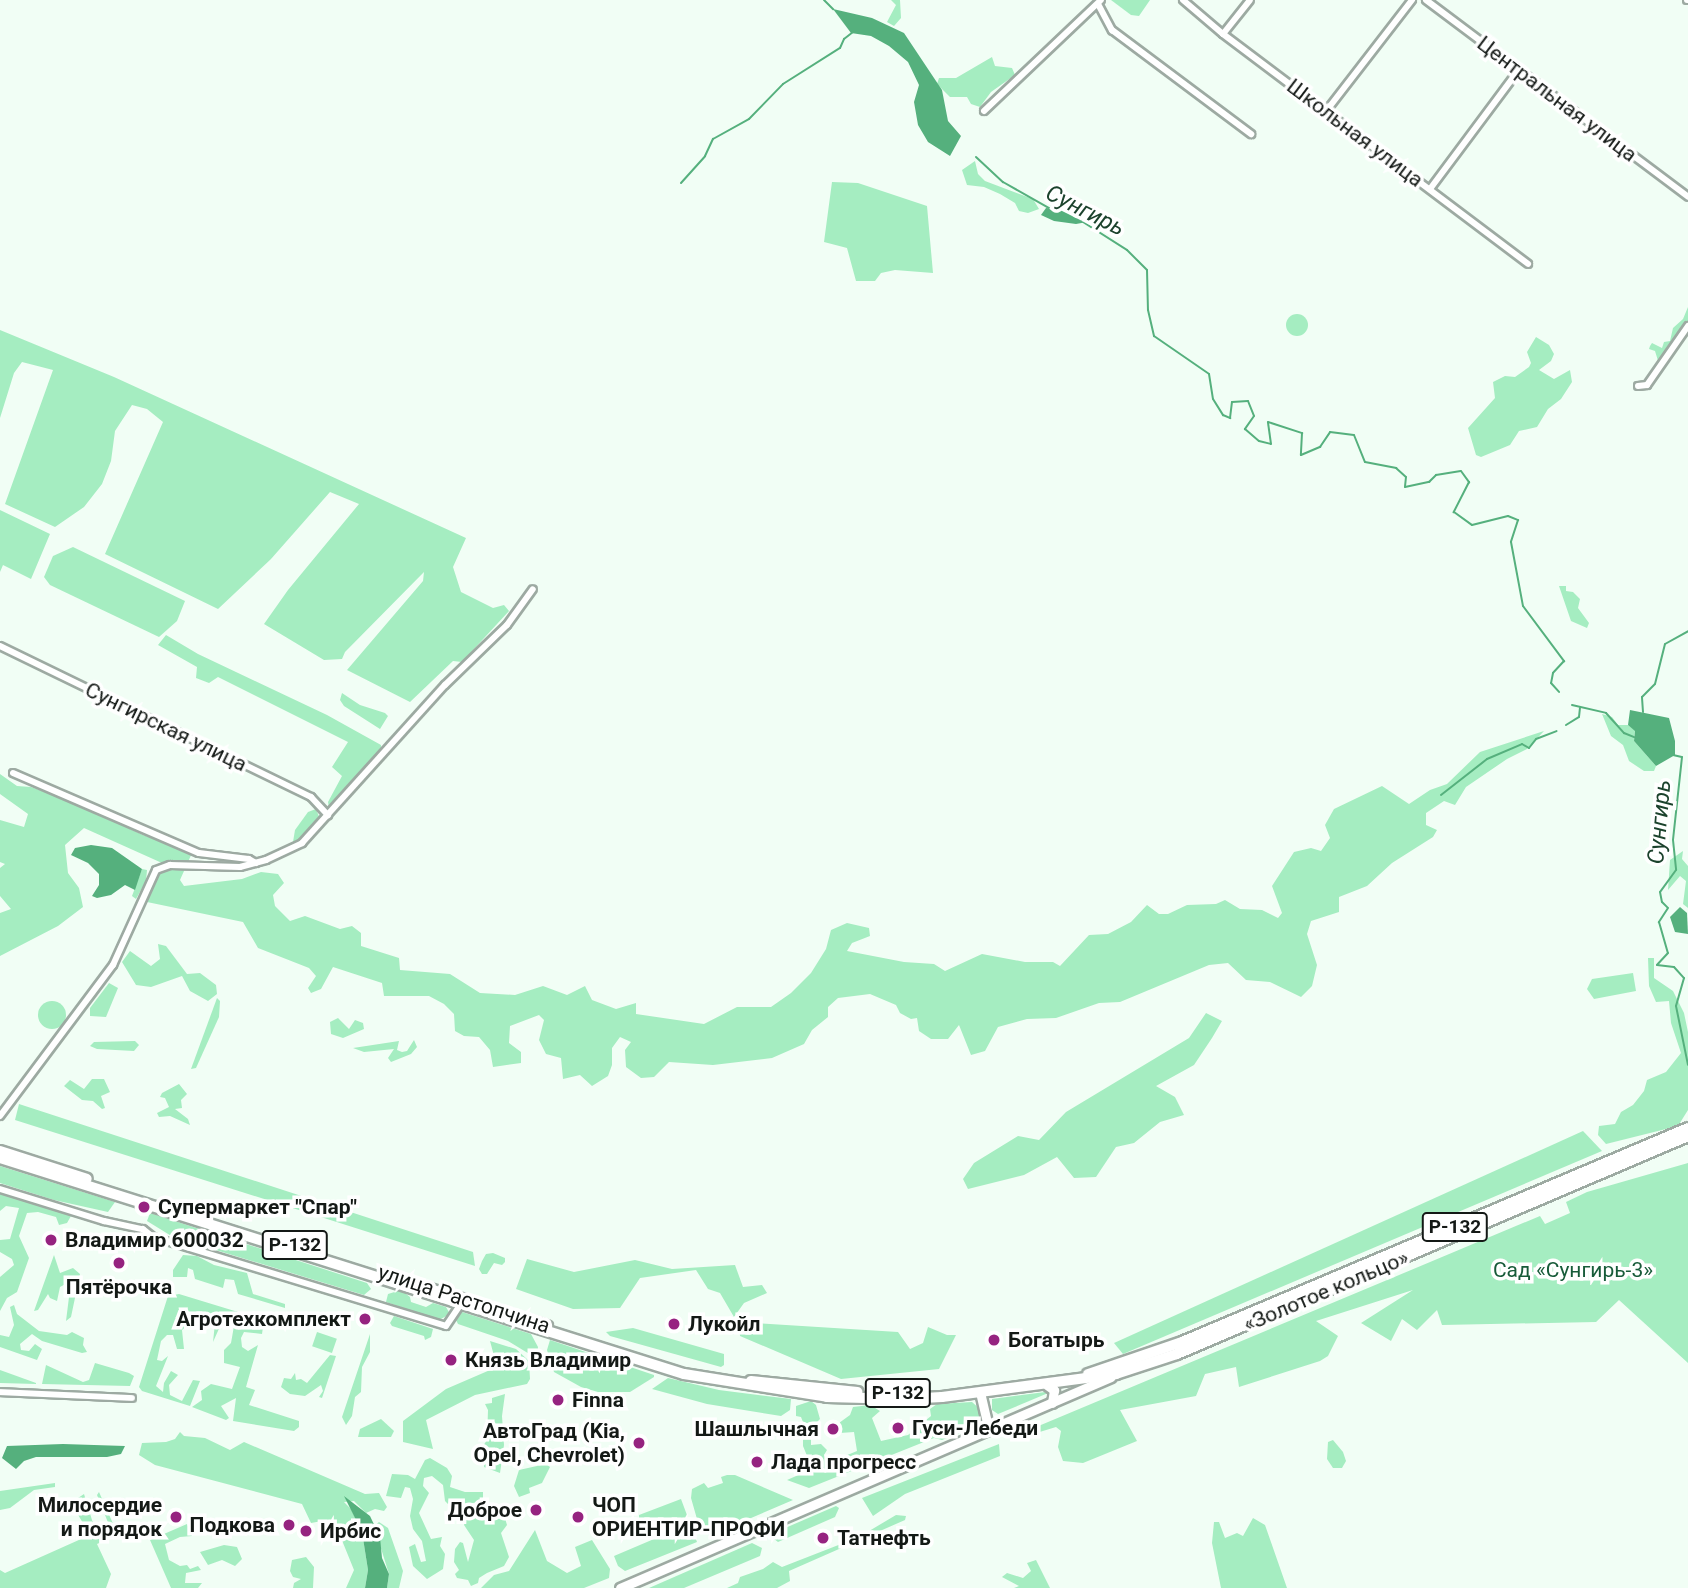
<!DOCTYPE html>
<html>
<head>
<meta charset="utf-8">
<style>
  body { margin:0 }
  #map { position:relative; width:1688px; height:1588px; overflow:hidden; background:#f1fef5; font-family:Roboto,sans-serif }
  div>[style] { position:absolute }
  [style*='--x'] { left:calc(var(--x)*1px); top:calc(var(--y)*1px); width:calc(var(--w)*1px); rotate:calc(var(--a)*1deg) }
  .green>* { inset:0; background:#a5edc1; transform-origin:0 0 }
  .round { border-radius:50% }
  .water>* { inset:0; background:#55b07d }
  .stream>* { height:2px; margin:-1px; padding:0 1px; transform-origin:1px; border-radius:1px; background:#55b07d }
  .roads { filter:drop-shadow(2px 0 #9daaa2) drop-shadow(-2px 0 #9daaa2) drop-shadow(0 2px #9daaa2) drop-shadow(0 -2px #9daaa2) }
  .minor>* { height:6px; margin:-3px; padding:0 3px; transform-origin:3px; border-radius:3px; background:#fff }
  .primary>* { height:9px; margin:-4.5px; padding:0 4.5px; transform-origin:4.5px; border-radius:4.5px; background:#fff }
  .trunk>* { height:10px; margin:-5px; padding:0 5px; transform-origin:5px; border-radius:5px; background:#fff }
  .dots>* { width:19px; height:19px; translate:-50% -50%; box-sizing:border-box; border:4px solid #fff; border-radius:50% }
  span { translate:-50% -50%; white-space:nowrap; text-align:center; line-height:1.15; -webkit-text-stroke:7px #fff; paint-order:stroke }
  .shield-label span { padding:2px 5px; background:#fff; border:2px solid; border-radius:5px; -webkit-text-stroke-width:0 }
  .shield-label { font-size:19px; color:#141916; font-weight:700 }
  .street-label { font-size:21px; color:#141916 }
  .poi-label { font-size:21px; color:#141916; font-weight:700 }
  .left { translate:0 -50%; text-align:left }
  .right { translate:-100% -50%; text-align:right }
  .park-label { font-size:21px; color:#175b39 }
  .water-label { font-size:23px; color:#1b422c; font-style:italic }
</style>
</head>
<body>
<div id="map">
  <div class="green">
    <div style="clip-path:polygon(891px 0,900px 0,901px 18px,894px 26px,887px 22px,896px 5px)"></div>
    <div style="clip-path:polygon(1111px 0,1150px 0,1139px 16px,1131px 15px)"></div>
    <div style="clip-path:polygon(992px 57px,995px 66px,1012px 68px,1015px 75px,991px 92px,980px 107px,971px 104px,967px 97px,950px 97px,937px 84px,939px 78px,956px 78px)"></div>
    <div style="clip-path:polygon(975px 161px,978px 174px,985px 181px,1033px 199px,1039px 209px,1028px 213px,1019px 211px,1015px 203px,1000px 194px,984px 187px,967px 185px,962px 170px)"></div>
    <div style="clip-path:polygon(832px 182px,858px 183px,927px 206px,933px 273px,895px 270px,881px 273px,875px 281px,856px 281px,847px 248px,824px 242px)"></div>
    <div style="clip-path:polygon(1688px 307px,1688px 321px,1659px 364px,1655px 351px,1649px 349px,1650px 346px,1652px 343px,1662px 348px,1664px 342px,1670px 341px,1673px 328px,1683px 319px)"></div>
    <div class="round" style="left:1286px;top:314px;width:22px;height:22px"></div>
    <div style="clip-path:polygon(0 330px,114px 377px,466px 538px,453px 567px,461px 592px,493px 608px,504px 605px,509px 611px,462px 662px,453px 661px,410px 702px,347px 670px,423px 581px,424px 572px,345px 652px,342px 659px,324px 660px,264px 624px,288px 590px,359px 504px,330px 492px,271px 559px,218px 609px,105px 554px,163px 422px,147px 409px,132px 405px,115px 431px,111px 461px,102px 484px,84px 507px,55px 527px,5px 504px,53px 370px,22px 362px,14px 373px,0 418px)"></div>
    <div style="clip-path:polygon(1536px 337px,1549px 345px,1554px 354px,1551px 361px,1539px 370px,1554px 379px,1570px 370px,1572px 382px,1561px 399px,1548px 409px,1537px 427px,1519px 431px,1510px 445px,1481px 457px,1476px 455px,1468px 428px,1495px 398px,1493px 382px,1505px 376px,1515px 377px,1529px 367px,1531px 363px,1527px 352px)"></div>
    <div style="clip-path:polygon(0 510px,50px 534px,31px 579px,3px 565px,0 572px)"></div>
    <div style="clip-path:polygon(73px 547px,185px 601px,177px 621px,159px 637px,50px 585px,44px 577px,53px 556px)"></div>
    <div style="clip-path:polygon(1559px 586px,1566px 586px,1566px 591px,1573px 592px,1580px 599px,1578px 608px,1589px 623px,1587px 628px,1571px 621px)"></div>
    <div style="clip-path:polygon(166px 635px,198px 654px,327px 715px,381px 745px,381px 751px,329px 808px,328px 802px,342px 776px,332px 767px,348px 742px,218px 677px,209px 683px,196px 678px,197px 667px,158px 645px)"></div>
    <div style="clip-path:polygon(342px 693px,360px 705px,385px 713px,388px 716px,380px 729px,344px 706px,340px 700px)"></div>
    <div style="clip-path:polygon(1602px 714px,1612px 717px,1618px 725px,1628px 725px,1635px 730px,1634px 741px,1656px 766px,1654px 771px,1644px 771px,1629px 761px,1623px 745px,1611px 736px)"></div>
    <div style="clip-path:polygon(1544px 731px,1527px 749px,1507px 759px,1466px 787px,1455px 805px,1444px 801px,1426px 813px,1426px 825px,1437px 830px,1433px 837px,1392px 863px,1367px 886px,1339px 897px,1339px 912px,1311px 921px,1307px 934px,1317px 965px,1312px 986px,1301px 997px,1270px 982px,1246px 980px,1228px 963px,1209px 965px,1120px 1002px,1099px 1003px,1056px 1018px,1027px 1019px,998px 1027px,985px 1051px,971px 1055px,959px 1025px,948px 1039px,931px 1039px,919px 1031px,917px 1018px,911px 1019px,900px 1013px,896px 1005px,870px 994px,838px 998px,828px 1007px,828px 1017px,812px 1030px,804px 1044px,772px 1058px,713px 1065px,669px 1062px,654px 1077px,641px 1078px,626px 1067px,625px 1050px,631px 1042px,620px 1037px,612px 1048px,612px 1065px,608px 1076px,592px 1086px,580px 1075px,563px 1079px,561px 1058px,546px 1054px,539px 1040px,544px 1020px,539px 1015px,510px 1026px,509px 1043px,521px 1052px,521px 1063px,493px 1067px,490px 1050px,479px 1037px,464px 1036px,455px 1031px,454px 1014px,444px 1004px,429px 996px,384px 996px,382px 983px,333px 967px,321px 989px,311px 993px,308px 988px,316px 976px,309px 968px,258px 948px,243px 922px,147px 902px,162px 863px,84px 828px,65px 845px,68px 873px,79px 888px,83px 907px,58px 926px,0 956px,0 913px,11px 909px,0 896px,0 868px,5px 864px,0 862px,0 820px,24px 827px,28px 814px,0 794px,0 774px,17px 786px,31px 787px,67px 800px,143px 835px,192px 853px,180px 880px,184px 886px,242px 879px,261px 872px,278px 874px,284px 883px,273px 895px,275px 906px,290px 921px,305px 916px,340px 929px,352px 926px,361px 933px,361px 946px,399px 958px,400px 970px,450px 974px,480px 993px,515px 995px,543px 986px,567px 995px,585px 986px,592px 1000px,616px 1009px,636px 1003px,636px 1014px,704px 1024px,737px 1007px,771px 1007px,791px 993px,811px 973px,826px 949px,831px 930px,847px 923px,869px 928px,870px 936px,852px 943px,847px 951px,904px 962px,934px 964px,945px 971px,982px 954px,1025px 962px,1053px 962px,1060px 966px,1089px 935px,1108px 934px,1131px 922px,1147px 905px,1159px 914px,1168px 914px,1187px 905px,1216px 904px,1225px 900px,1240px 909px,1262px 910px,1278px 918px,1282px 913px,1272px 886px,1294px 852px,1311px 848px,1321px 851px,1330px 838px,1325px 825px,1334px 809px,1382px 786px,1409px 804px,1430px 790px,1447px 784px,1480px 752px)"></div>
    <div style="clip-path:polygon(316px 809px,320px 819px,303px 837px,293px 842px,295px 830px,308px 812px)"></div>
    <div style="clip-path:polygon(1683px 851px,1682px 859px,1688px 866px,1688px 908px,1683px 904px,1686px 881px,1680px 876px,1668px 890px,1670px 860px)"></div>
    <div style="clip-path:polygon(142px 869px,147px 870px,146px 881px,136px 899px,132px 896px)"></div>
    <div style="clip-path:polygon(158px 944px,166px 946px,187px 974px,200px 973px,216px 985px,217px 994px,208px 1001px,190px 991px,182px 976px,151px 987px,136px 985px,122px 962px,130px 951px,151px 966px,160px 959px)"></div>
    <div style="clip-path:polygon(1648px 958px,1654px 958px,1654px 978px,1673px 991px,1684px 1013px,1688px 1032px,1688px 1110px,1678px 1126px,1606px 1144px,1598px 1135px,1599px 1126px,1615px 1124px,1621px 1112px,1633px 1105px,1644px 1091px,1647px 1080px,1666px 1072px,1681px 1053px,1671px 1023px,1669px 1001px,1656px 1002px,1649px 986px)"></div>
    <div style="clip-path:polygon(1633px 973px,1636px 991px,1594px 999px,1587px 989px,1592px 979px)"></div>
    <div style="clip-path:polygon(109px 983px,118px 988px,106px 1017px,90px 1016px,90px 1008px)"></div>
    <div style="clip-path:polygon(217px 998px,220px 1001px,219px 1017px,196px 1068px,191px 1069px)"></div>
    <div class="round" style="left:38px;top:1001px;width:28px;height:28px"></div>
    <div style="clip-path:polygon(1206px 1013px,1222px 1021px,1212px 1038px,1194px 1065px,1156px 1086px,1175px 1097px,1184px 1115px,1160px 1122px,1134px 1143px,1116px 1147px,1096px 1177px,1074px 1178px,1057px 1157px,1024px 1175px,968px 1189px,963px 1179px,974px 1163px,1018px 1136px,1039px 1140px,1066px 1112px,1189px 1038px)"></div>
    <div style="clip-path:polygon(338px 1018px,349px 1029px,355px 1020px,363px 1023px,364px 1029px,343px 1038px,331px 1034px,330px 1022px)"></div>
    <div style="clip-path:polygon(414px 1040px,417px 1047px,411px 1054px,391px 1062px,388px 1058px,394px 1049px,364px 1052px,353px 1048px,399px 1041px,397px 1050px,402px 1052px,407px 1051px)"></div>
    <div style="clip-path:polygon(135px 1041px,139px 1045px,134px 1051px,97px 1049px,90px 1046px,94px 1042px)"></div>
    <div style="clip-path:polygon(92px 1079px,104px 1079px,110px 1092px,101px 1096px,105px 1108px,102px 1109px,93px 1101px,82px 1100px,64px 1086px,70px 1080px,84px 1089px)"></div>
    <div style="clip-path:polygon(179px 1084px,187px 1094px,181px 1100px,182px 1108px,175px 1109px,188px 1119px,190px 1125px,170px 1116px,159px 1117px,157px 1113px,169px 1107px,165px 1098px,160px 1097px,162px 1093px)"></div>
    <div style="clip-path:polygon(19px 1104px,473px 1252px,475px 1266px,15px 1120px)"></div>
    <div style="clip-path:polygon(1583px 1131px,1602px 1151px,1123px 1354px,1114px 1343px)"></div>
    <div style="clip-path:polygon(1688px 1163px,1688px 1363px,1619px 1300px,1596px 1322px,1442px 1325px,1437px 1310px,1417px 1330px,1402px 1319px,1391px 1341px,1361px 1323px,1413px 1290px,1316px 1321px,1338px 1336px,1328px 1356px,1320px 1361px,1239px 1387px,1236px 1367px,1205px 1374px,1196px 1396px,1120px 1410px,1137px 1441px,1083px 1463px,1063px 1461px,1058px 1447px,1061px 1431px,1056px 1427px,1020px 1438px,1017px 1435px,1540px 1216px,1545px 1224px,1570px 1213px,1566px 1202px,1587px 1192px)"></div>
    <div style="clip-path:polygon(0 1166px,115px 1202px,108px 1212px,54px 1200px,0 1183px)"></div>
    <div style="clip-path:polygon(0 1194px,71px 1216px,67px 1223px,59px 1225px,56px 1217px,38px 1212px,27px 1213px,19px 1236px,29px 1258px,17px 1292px,7px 1298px,0 1311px,0 1277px,14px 1265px,12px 1259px,0 1252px,0 1240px,10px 1239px,19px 1208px,6px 1206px,0 1211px)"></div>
    <div style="clip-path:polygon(150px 1213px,367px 1283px,371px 1289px,364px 1295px,173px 1237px,147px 1221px)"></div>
    <div style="clip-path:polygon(493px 1253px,505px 1258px,505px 1262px,502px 1265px,494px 1263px,487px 1274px,482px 1274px,479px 1269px,482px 1261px,486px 1254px)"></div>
    <div style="clip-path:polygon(54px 1255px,60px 1273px,73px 1268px,80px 1274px,71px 1317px,66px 1321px,71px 1281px,60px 1287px,57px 1301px,50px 1298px,48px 1294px,38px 1310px,34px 1311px)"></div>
    <div style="clip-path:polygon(183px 1255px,197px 1256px,214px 1265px,247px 1273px,253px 1294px,285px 1304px,285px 1308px,238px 1294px,234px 1280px,225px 1279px,223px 1288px,195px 1279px,193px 1270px,188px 1268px,187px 1277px,173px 1277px,173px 1270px)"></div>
    <div style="clip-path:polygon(527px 1259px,574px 1272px,635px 1260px,672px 1269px,735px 1265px,743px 1287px,762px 1285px,767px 1293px,744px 1303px,734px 1317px,720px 1293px,708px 1289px,696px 1270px,640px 1278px,620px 1308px,573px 1309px,516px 1289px)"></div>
    <div style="clip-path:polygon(401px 1290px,410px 1297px,411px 1302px,426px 1307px,433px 1303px,446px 1307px,450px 1314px,439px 1320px,386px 1302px,388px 1294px)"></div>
    <div style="clip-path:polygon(179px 1294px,264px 1320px,262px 1334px,244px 1332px,241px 1338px,242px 1347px,248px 1351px,258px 1345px,246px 1387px,255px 1390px,249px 1405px,299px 1421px,299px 1427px,294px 1431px,233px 1421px,236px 1398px,221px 1406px,229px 1418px,226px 1420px,192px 1407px,202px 1400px,201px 1391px,211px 1384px,232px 1389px,240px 1367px,224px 1363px,224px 1350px,231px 1343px,234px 1326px,222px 1322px,213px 1342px,215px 1323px,197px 1317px,182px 1330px,184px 1349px,177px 1349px,173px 1335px,167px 1335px,161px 1341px,157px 1360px,162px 1361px,168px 1356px,156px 1386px,163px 1392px,164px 1383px,171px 1371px,178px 1375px,169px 1385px,170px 1395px,182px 1401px,193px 1380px,200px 1381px,190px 1406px,142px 1391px,139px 1387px,168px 1296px)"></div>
    <div style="clip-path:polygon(14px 1305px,17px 1314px,39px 1331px,67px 1335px,72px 1332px,84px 1338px,83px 1345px,87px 1352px,82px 1353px,42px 1341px,32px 1334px,20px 1344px,21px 1350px,29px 1351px,35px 1344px,42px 1349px,37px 1360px,0 1347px,0 1335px,9px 1337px,14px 1325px,10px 1307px)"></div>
    <div style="clip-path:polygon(462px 1312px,531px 1334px,538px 1347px,537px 1354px,531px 1355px,508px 1341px,458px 1324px,456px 1320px)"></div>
    <div style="clip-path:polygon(394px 1316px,433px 1329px,431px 1337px,425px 1340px,424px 1336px,392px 1326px,390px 1323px)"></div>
    <div style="clip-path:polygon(739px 1322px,898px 1332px,910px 1349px,923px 1343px,928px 1327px,947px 1335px,956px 1335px,939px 1369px,841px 1379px,740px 1336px)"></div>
    <div style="clip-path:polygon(633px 1328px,724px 1354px,724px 1365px,721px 1367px,610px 1336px,606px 1332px)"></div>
    <div style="left:317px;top:1332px;width:21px;height:15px;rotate:19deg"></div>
    <div style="clip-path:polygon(370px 1334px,370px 1352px,362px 1367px,361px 1392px,355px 1397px,352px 1416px,346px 1425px,342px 1417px)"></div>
    <div style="clip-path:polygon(550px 1340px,654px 1375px,654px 1377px,630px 1392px,598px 1392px,581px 1387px,554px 1372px,547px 1350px)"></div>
    <div style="clip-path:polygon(490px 1341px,516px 1349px,529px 1361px,530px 1379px,527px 1384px,475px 1395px,426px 1420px,433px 1449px,403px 1442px,403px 1421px,446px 1389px,497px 1367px)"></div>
    <div style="clip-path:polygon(330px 1355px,336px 1356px,322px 1398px,319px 1397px,323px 1391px,321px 1385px,305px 1396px,290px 1394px,281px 1387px,284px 1378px,291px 1379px,295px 1373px,296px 1380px,301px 1379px,307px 1383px)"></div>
    <div style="clip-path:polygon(95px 1363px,129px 1373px,134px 1376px,130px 1386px,42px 1384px,46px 1365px,83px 1382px,89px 1380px)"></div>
    <div style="clip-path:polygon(0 1370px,36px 1383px,36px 1384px,0 1383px)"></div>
    <div style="clip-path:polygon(668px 1378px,719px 1390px,791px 1399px,790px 1410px,781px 1416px,707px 1404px,652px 1389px)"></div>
    <div style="clip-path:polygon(1053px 1391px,998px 1414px,992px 1410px,992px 1399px)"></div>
    <div style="clip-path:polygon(505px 1394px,502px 1416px,504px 1445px,500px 1473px,484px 1467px,485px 1458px,477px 1455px,487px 1440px,488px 1410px,485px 1404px,492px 1403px,492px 1398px)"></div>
    <div style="clip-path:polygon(811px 1401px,816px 1405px,820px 1419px,811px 1428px,811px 1445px,821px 1444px,827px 1450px,824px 1455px,828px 1463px,857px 1451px,854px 1432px,840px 1433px,839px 1423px,850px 1415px,853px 1407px,870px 1405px,880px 1411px,872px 1418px,881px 1441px,908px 1435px,931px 1416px,930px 1409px,937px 1404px,972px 1402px,981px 1410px,981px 1418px,972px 1428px,942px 1440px,934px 1438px,809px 1488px,787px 1480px,819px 1466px,812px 1468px,803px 1446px,803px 1422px,801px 1417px,796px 1416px,796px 1406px)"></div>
    <div style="clip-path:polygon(381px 1419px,394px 1431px,391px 1437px,358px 1437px,360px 1429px)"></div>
    <div style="clip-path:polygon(180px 1432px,184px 1436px,205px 1438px,230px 1450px,244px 1442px,365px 1494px,379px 1493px,387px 1507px,384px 1511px,375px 1509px,366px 1513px,354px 1501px,344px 1502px,351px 1509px,362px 1532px,368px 1570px,365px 1588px,346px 1588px,354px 1570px,339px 1533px,322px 1521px,311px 1523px,302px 1504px,155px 1465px,139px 1455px,142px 1443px,166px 1442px,175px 1439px)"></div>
    <div style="clip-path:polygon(1333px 1440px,1343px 1452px,1346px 1461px,1342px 1468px,1333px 1468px,1327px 1459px,1328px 1442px)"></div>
    <div style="clip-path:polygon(999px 1444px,1000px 1456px,905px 1494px,873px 1516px,862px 1498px)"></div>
    <div style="clip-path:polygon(430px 1458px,447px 1468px,452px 1476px,450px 1487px,465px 1492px,483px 1492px,483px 1502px,461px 1504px,455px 1511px,445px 1501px,443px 1485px,432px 1476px,424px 1478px,423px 1486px,429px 1493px,419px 1513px,431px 1539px,442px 1537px,440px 1546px,445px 1554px,443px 1569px,427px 1579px,413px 1566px,409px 1547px,415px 1544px,421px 1562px,426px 1561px,422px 1541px,413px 1529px,410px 1516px,413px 1499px,410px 1488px,405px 1487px,401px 1498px,386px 1496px,392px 1474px,408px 1475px,415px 1479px,425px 1460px)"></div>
    <div style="clip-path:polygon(546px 1464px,550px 1467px,542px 1483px,529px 1488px,530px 1493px,519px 1497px,514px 1486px,519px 1470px)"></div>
    <div style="clip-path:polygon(727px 1475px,735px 1475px,793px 1500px,709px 1536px,701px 1519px,697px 1519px,691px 1498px,692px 1489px,704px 1483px,708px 1488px,723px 1483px,721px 1477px)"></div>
    <div style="clip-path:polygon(55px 1483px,55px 1487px,34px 1490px,10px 1508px,0 1510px,0 1491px)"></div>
    <div style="clip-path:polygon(99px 1492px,118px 1535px,97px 1544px,111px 1574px,106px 1588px,0 1588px,0 1570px,5px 1573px,90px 1535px,77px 1513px,75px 1500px,84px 1494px,96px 1533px,111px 1530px,97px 1495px)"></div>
    <div style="clip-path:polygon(681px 1499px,697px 1542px,625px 1571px,618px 1566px,614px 1556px,654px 1539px,645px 1518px,639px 1519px,639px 1515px)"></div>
    <div style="clip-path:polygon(495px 1506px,504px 1515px,507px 1525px,501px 1533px,509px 1557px,504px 1566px,487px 1573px,479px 1578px,478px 1583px,471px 1586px,468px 1580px,457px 1578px,455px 1574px,459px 1570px,454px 1562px,455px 1549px,460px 1542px,463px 1543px,468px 1562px,474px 1540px,464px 1525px,466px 1518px,485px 1517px,488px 1507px)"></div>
    <div style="clip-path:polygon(836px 1506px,839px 1508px,835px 1517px,778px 1542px,769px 1535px)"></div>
    <div style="clip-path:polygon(896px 1515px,906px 1516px,905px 1520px,789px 1571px,790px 1581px,777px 1588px,727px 1588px,738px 1583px,740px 1577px,763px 1569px,773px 1562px,782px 1567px,859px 1537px)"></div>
    <div style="clip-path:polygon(1253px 1518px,1265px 1525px,1287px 1588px,1221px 1588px,1212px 1543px,1214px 1522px,1219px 1522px,1225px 1538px,1237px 1533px,1243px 1536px)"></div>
    <div style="clip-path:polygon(379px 1522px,388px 1528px,403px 1571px,399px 1588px,387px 1588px,389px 1574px,374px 1526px)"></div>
    <div style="clip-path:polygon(187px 1524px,192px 1536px,180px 1537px,165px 1544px,169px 1560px,180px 1566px,187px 1565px,190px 1569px,198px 1566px,201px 1570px,186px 1573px,185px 1583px,202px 1583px,198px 1588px,171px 1588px,150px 1540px)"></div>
    <div style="clip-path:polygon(535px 1530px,547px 1561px,567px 1573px,581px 1566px,575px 1547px,592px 1540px,610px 1569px,609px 1578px,584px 1588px,481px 1588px,494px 1575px,509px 1571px)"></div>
    <div style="clip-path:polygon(752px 1543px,762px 1548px,760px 1556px,684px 1588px,649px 1588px)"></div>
    <div style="clip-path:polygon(224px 1545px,237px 1547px,242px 1559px,235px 1566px,222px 1560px,208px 1565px,200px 1552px)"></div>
    <div style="clip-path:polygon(306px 1557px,314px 1567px,313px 1588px,293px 1588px,294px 1583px,301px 1579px,293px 1577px,290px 1571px,292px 1560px)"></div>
    <div style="clip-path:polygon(1036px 1560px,1050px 1588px,1014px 1588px,1019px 1586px,1002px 1577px,1007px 1573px,1023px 1578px,1031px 1571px,1027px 1563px)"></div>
  </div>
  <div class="water">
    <div style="clip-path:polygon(833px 9px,872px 18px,904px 33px,942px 90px,948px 121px,961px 136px,950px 156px,928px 142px,918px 125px,914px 102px,919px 85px,908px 62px,889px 46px,871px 36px,851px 33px)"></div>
    <div style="clip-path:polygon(1046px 208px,1059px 209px,1087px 222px,1076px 224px,1054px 221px,1041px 215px)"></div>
    <div style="clip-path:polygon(1630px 710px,1669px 718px,1675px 741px,1675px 755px,1656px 766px,1634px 741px,1635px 731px,1628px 725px)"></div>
    <div style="clip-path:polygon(91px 845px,112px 848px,142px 869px,135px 890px,125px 885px,111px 895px,97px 898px,92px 896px,99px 885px,99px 874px,88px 863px,71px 855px,75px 848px)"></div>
    <div style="clip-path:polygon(1680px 907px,1687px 913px,1688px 934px,1675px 932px,1670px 917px)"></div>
    <div style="clip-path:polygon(63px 1444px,125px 1446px,121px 1454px,107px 1457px,36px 1457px,24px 1461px,16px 1469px,2px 1458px,7px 1446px)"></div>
    <div style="clip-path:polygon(344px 1496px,370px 1516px,380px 1537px,382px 1558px,389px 1574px,387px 1588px,365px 1588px,368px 1570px,362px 1532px)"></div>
  </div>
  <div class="stream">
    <div style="--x:824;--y:0;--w:13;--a:45"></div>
    <div style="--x:976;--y:157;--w:37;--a:43"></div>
    <div style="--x:1003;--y:182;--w:53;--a:29.5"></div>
    <div style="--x:681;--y:183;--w:36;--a:-48"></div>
    <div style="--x:705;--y:156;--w:19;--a:-65"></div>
    <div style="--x:713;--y:139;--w:41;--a:-29.1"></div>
    <div style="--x:749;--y:119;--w:49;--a:-45.8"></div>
    <div style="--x:783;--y:84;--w:67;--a:-32.3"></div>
    <div style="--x:840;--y:48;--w:10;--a:-66"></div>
    <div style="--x:844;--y:39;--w:11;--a:-38"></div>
    <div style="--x:1083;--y:222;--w:52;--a:32.5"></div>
    <div style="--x:1127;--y:250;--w:28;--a:45"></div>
    <div style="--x:1147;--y:270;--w:40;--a:88.6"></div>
    <div style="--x:1148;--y:310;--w:27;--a:77"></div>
    <div style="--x:1154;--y:336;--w:67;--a:34.6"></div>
    <div style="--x:1209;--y:374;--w:25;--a:81"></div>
    <div style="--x:1213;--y:399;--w:19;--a:58"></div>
    <div style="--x:1223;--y:415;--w:8;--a:23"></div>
    <div style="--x:1230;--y:418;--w:16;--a:-83"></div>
    <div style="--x:1232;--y:402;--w:16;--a:-4"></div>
    <div style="--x:1248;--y:401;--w:16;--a:68"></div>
    <div style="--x:1254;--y:416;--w:16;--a:125"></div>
    <div style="--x:1245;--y:429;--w:18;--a:41"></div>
    <div style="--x:1259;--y:441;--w:12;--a:14"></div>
    <div style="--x:1271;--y:444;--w:22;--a:-98"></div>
    <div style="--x:1268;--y:422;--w:36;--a:18"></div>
    <div style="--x:1302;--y:433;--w:22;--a:93"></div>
    <div style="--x:1301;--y:455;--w:21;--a:-23"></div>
    <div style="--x:1320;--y:447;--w:18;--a:-56"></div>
    <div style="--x:1330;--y:432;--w:24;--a:7"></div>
    <div style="--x:1354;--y:435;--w:29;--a:68"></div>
    <div style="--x:1365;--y:462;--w:32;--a:11"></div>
    <div style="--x:1396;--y:468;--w:13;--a:42"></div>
    <div style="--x:1406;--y:477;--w:10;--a:96"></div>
    <div style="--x:1405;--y:487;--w:25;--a:-12"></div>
    <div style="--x:1429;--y:482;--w:10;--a:-45"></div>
    <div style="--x:1436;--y:475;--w:25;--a:-9"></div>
    <div style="--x:1461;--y:471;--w:14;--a:54"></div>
    <div style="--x:1469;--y:482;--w:34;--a:117"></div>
    <div style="--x:1454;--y:512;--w:22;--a:36"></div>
    <div style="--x:1472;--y:525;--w:37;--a:-14"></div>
    <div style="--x:1508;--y:516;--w:11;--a:22"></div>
    <div style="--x:1518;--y:520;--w:23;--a:108"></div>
    <div style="--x:1511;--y:542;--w:65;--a:79.4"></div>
    <div style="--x:1523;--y:606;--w:69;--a:53.3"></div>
    <div style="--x:1564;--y:661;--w:16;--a:133"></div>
    <div style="--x:1553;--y:673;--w:10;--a:101"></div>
    <div style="--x:1551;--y:683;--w:12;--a:48"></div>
    <div style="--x:1572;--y:705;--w:35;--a:13"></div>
    <div style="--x:1606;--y:713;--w:27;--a:48"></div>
    <div style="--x:1624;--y:733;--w:11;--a:22"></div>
    <div style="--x:1643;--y:712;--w:15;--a:-94"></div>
    <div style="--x:1642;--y:697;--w:18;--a:-45"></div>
    <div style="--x:1655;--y:684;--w:41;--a:-76"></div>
    <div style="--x:1665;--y:644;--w:26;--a:-29"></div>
    <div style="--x:1566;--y:725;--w:15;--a:-32"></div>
    <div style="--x:1579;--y:717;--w:9;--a:-84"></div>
    <div style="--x:1673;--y:755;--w:9;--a:13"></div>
    <div style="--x:1682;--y:757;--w:83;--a:96.2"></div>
    <div style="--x:1673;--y:840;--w:30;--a:84"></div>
    <div style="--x:1676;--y:870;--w:27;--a:126"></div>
    <div style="--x:1660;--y:892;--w:10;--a:79"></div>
    <div style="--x:1662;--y:902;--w:8;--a:45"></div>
    <div style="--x:1668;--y:908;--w:17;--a:123"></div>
    <div style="--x:1659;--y:922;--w:32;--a:74"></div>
    <div style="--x:1668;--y:953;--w:16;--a:133"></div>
    <div style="--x:1657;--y:965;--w:17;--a:7"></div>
    <div style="--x:1674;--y:967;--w:15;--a:48"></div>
    <div style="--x:1684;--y:978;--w:29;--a:106"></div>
    <div style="--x:1676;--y:1006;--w:60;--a:78.5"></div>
    <div style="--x:1441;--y:795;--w:58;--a:-38"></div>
    <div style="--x:1487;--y:759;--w:38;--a:-23"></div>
    <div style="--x:1522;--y:744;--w:8;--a:30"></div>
    <div style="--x:1529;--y:748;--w:11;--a:-52"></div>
    <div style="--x:1536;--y:739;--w:22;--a:-21"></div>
  </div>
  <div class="roads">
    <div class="minor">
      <div style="--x:1183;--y:0;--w:52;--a:40.4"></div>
      <div style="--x:1223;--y:34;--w:382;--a:37"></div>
      <div style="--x:1426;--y:0;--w:328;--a:36.9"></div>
      <div style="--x:1687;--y:0;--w:1;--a:0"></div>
      <div style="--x:1098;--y:4;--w:30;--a:62"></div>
      <div style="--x:1112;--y:30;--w:174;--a:36.8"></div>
      <div style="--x:1223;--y:34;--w:43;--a:-51.5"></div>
      <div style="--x:1327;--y:110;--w:139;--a:-52.3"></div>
      <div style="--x:984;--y:111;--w:161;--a:-43.5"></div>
      <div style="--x:1430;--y:189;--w:147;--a:-53.3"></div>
      <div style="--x:1638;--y:386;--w:9;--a:-6"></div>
      <div style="--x:1647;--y:385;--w:72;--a:-55.2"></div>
      <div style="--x:0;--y:646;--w:346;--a:25.9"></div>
      <div style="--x:311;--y:797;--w:25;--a:47"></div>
      <div style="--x:13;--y:773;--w:202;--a:23.3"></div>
      <div style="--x:199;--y:853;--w:50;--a:6.8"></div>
      <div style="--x:249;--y:859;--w:8;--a:30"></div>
      <div style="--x:0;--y:1116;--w:189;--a:-53.2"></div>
      <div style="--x:113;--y:965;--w:104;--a:-65.6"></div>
      <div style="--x:156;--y:870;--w:15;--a:-20"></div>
      <div style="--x:170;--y:865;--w:70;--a:1.6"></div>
      <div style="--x:240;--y:867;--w:27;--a:-15"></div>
      <div style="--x:266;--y:860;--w:40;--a:-25"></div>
      <div style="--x:302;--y:843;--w:213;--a:-47.9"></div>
      <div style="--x:445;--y:685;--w:86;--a:-44.1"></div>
      <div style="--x:507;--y:625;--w:44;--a:-54.2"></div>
      <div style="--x:0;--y:1189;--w:109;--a:17.1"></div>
      <div style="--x:104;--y:1221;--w:40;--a:12"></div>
      <div style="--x:143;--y:1229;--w:13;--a:39"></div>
      <div style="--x:153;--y:1237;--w:306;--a:16.9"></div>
      <div style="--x:446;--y:1326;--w:25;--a:-56"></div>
      <div style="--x:0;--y:1392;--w:132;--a:2.6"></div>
    </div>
    <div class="primary">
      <div style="--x:1047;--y:1385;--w:9;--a:36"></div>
      <div style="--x:1054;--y:1390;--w:13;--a:99"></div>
      <div style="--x:980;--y:1392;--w:39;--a:77"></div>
      <div style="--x:620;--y:1588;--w:534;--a:-23.25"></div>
    </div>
    <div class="trunk">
      <div style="--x:0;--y:1151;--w:91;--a:17.8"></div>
      <div style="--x:0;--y:1158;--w:717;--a:17.53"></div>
      <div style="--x:684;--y:1374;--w:145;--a:9.1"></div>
      <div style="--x:827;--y:1397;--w:77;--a:1.5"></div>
      <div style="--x:904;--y:1399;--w:38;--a:-3"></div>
      <div style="--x:942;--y:1397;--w:176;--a:-7.5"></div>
      <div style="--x:1116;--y:1374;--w:64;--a:-18.2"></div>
      <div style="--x:1177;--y:1354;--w:556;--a:-23.1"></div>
      <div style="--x:408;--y:1282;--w:146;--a:17.6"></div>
      <div style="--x:1088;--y:1374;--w:99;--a:-18.8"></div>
      <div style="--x:1182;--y:1342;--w:549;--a:-22.92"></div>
      <div style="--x:751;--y:1381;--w:107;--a:5.9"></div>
    </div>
  </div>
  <div class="dots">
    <div style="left:144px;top:1207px;background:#962380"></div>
    <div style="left:51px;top:1240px;background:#962380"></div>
    <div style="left:119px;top:1263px;background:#962380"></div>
    <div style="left:365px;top:1319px;background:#962380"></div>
    <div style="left:674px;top:1324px;background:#962380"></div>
    <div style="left:994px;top:1340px;background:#962380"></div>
    <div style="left:451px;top:1360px;background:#962380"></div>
    <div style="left:558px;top:1400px;background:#962380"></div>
    <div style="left:898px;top:1428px;background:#962380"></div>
    <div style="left:833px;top:1429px;background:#962380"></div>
    <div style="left:639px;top:1443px;background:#962380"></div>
    <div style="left:757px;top:1462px;background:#962380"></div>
    <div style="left:536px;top:1510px;background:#962380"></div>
    <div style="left:176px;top:1517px;background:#962380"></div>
    <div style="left:578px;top:1517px;background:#962380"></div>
    <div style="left:289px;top:1525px;background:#962380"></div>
    <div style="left:306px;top:1531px;background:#962380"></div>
    <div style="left:823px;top:1538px;background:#962380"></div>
  </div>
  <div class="shield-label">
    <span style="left:1455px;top:1227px">Р-132</span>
    <span style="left:295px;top:1245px">Р-132</span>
    <span style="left:898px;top:1393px">Р-132</span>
  </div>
  <div class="street-label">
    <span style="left:1557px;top:99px;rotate:37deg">Центральная улица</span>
    <span style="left:1355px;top:133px;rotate:37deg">Школьная улица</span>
    <span style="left:166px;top:727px;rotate:26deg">Сунгирская улица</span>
    <span style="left:1326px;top:1291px;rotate:-23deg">«Золотое кольцо»</span>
    <span style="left:464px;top:1299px;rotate:18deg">улица Растопчина</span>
  </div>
  <div class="poi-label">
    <span class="left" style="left:158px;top:1207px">Супермаркет "Спар"</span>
    <span class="left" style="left:65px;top:1240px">Владимир 600032</span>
    <span style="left:119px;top:1287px">Пятёрочка</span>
    <span class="right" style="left:351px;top:1319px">Агротехкомплект</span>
    <span class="left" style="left:688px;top:1324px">Лукойл</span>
    <span class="left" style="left:1008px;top:1340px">Богатырь</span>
    <span class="left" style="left:465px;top:1360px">Князь Владимир</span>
    <span class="left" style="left:572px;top:1400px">Finna</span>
    <span class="left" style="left:912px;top:1428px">Гуси-Лебеди</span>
    <span class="right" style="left:819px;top:1429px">Шашлычная</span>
    <span class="right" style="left:625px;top:1443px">АвтоГрад (Kia,<br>Opel, Chevrolet)</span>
    <span class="left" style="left:771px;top:1462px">Лада прогресс</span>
    <span class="right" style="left:162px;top:1517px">Милосердие<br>и порядок</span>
    <span class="left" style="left:592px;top:1517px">ЧОП<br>ОРИЕНТИР-ПРОФИ</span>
    <span class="right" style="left:522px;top:1510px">Доброе</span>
    <span class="right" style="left:275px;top:1525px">Подкова</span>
    <span class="left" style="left:320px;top:1531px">Ирбис</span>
    <span class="left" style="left:837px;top:1538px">Татнефть</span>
  </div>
  <div class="park-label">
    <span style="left:1573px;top:1270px">Сад «Сунгирь-3»</span>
  </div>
  <div class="water-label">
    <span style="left:1085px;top:211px;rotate:27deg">Сунгирь</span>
    <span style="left:1660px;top:822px;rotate:-85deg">Сунгирь</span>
  </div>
</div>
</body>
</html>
